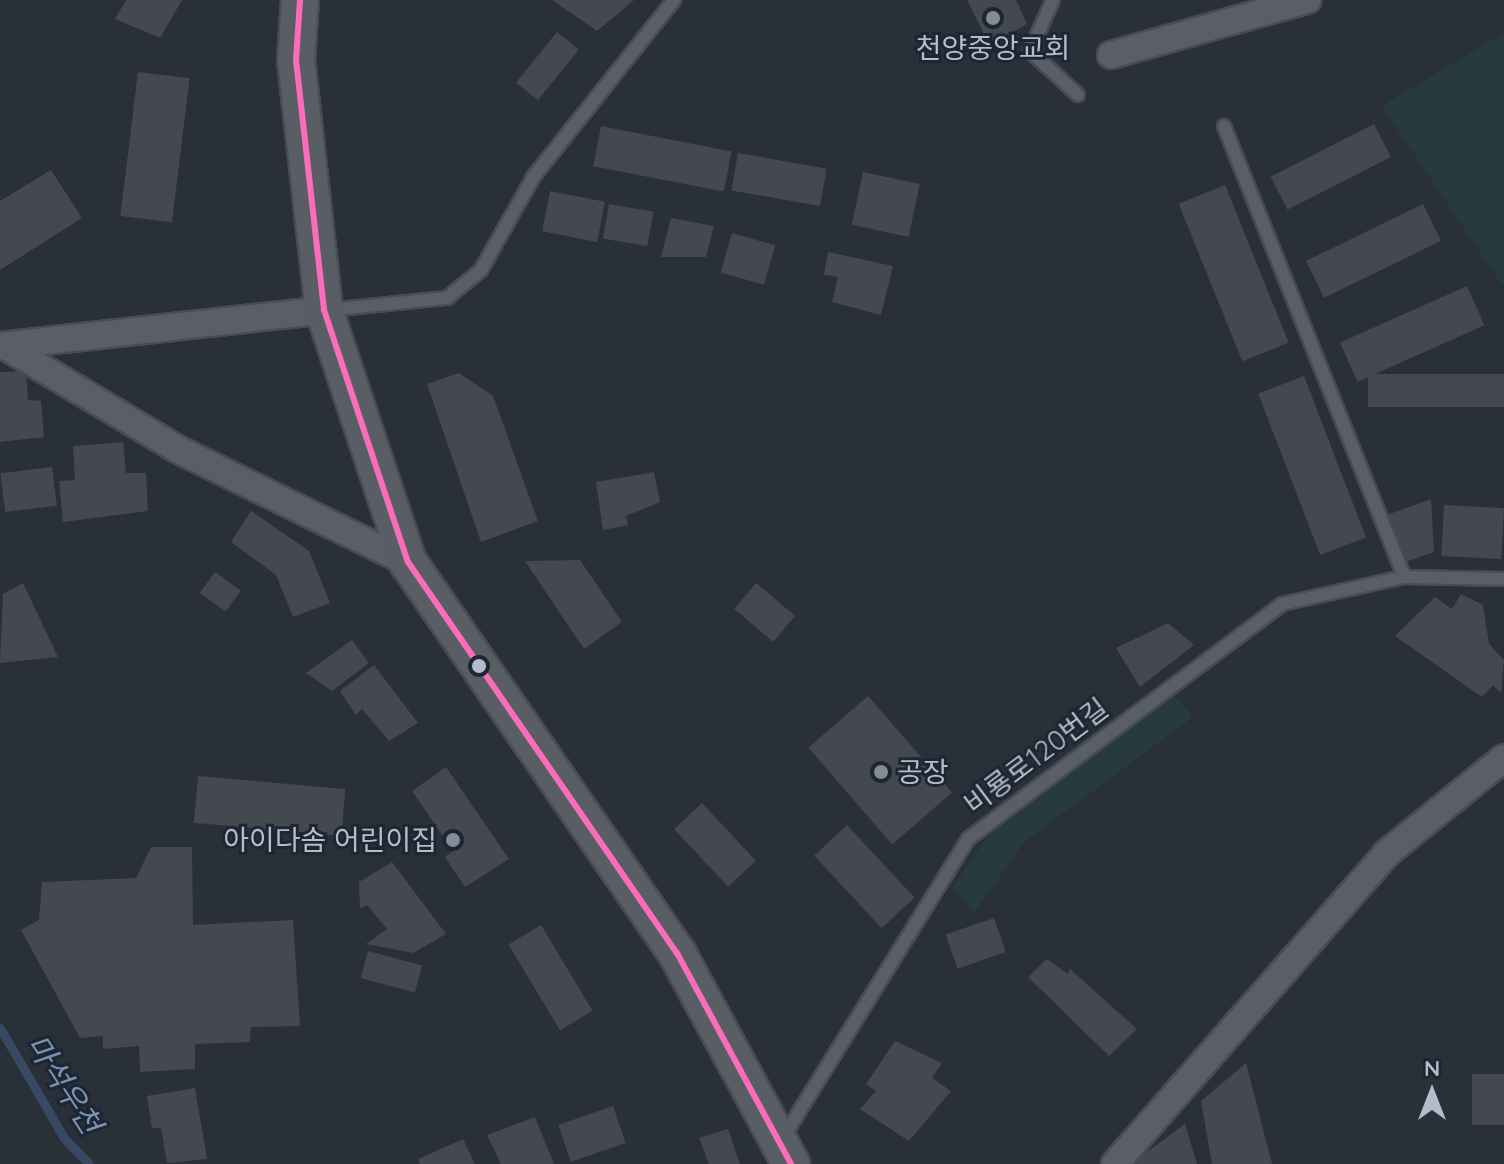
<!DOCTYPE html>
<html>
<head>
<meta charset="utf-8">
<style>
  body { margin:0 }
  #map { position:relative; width:1504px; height:1164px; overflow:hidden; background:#2a3038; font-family:Quicksand,"Noto Sans KR",sans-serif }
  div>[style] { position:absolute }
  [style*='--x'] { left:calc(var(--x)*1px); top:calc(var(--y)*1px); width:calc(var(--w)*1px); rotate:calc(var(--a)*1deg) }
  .green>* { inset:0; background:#273a3e }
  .stream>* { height:9px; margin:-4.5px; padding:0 4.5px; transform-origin:4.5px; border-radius:4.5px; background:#384963 }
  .building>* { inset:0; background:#444950; transform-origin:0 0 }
  .roads { filter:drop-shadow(2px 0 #484c53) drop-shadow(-2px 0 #484c53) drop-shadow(0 2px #484c53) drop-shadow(0 -2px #484c53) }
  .lane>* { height:12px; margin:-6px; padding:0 6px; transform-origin:6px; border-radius:6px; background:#5a5e66 }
  .street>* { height:26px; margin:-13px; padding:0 13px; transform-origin:13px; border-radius:13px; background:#5a5e66 }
  .secondary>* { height:36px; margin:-18px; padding:0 18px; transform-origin:18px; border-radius:18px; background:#595d64 }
  .bus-1>* { height:6px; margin:-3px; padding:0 3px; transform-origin:3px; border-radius:3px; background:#fb6dba }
  .dots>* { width:22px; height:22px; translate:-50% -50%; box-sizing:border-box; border:4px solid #1d2633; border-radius:50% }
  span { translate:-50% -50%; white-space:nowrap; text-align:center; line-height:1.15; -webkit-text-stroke:6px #1d2633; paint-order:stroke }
  .poi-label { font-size:28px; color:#b4bcc9 }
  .left { translate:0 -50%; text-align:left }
  .right { translate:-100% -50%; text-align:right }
  .street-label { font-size:28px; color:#b4bcc9 }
  .water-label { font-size:30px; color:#7c92b1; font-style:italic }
  .north { position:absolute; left:1392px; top:1052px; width:80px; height:80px; -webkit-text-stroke:6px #1d2633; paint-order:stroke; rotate:0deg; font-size:22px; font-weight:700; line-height:32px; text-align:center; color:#b4bcc9 }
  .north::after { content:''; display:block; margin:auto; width:28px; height:36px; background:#b4bcc9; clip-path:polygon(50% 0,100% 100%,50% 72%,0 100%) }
</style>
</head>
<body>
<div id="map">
  <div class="green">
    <div style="clip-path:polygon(1504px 33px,1504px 283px,1502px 285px,1382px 106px)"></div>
    <div style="clip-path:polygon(1174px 695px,1193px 717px,1024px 842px,974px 913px,952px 888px,987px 837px)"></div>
  </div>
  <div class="stream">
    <div style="--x:0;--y:1028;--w:127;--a:59.8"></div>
    <div style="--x:64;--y:1138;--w:36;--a:46"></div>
  </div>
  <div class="building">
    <div style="clip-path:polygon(126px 0,182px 0,160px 38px,115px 19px)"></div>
    <div style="clip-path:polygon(552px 0,634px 0,597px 31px)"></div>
    <div style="clip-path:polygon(967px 0,1016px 0,1027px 24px,989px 44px)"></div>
    <div style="left:557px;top:32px;width:28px;height:65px;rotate:39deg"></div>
    <div style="left:138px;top:72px;width:52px;height:145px;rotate:7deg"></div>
    <div style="left:1374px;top:124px;width:37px;height:116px;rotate:63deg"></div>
    <div style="left:601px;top:126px;width:133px;height:41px;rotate:11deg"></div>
    <div style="left:738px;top:153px;width:90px;height:38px;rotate:10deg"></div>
    <div style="clip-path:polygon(51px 170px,82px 218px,0 270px,0 201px)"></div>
    <div style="left:863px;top:172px;width:58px;height:54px;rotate:12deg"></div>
    <div style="left:1225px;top:185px;width:170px;height:50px;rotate:68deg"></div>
    <div style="left:550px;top:191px;width:56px;height:41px;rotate:11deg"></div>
    <div style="left:609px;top:204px;width:45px;height:35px;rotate:10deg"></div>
    <div style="left:1423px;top:204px;width:41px;height:130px;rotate:64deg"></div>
    <div style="clip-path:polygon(671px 218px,714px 226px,706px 257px,661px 257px)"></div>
    <div style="left:732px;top:233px;width:45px;height:41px;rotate:16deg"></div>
    <div style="clip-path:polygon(828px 252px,893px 266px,881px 315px,832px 302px,838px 277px,824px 275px)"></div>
    <div style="left:1467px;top:286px;width:43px;height:139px;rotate:66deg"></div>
    <div style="clip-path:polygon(26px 371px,28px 400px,41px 401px,44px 437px,0 442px,0 372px)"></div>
    <div style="clip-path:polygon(459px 373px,493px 396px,538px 521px,481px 542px,427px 384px)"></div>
    <div style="left:1504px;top:374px;width:33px;height:136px;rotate:90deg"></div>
    <div style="left:1304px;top:376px;width:173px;height:49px;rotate:69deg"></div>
    <div style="clip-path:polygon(123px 442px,126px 473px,146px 473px,148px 511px,63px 522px,59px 481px,75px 480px,73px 446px)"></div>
    <div style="left:52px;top:467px;width:39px;height:52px;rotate:83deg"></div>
    <div style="clip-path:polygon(654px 472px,660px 502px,626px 516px,628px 525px,603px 530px,596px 482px)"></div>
    <div style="clip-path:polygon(1431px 499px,1434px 552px,1399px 564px,1384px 516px)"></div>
    <div style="left:1444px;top:505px;width:60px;height:51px;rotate:3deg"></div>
    <div style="clip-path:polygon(251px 511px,309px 551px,330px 603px,293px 617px,276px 575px,231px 542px)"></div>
    <div style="clip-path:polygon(580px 560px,622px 622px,584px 649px,525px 561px)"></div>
    <div style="left:215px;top:572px;width:32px;height:26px;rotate:36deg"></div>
    <div style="clip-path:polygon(23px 583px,58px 657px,0 663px,3px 594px)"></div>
    <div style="left:756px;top:583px;width:51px;height:34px;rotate:40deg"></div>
    <div style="clip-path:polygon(1461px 594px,1483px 605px,1489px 644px,1504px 660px,1501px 693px,1493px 685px,1482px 697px,1395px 636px,1435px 597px,1452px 609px)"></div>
    <div style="clip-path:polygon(1168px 623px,1194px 645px,1140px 687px,1116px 648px)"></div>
    <div style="clip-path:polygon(352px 640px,369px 663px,332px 691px,306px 673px)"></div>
    <div style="clip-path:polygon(374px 665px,418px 723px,389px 741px,362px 709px,356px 715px,340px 691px)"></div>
    <div style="left:868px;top:696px;width:128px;height:79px;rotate:49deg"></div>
    <div style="clip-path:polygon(446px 767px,509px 859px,465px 887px,445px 857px,453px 851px,412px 791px)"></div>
    <div style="left:198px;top:776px;width:148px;height:47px;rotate:5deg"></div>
    <div style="left:702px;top:803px;width:79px;height:38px;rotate:47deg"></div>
    <div style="left:847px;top:825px;width:99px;height:45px;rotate:47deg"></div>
    <div style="clip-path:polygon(151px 847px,192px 847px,193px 925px,293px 920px,300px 1026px,251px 1027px,250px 1042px,195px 1044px,195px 1069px,140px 1072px,139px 1046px,103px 1049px,103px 1036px,80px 1038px,21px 930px,39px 920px,42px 882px,136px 878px)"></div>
    <div style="clip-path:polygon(392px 862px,446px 934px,413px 953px,366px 944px,387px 929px,367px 905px,360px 908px,359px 882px)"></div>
    <div style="left:994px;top:918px;width:36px;height:51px;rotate:71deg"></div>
    <div style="left:541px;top:925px;width:100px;height:38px;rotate:59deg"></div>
    <div style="left:368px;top:951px;width:56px;height:28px;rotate:15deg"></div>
    <div style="clip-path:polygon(1047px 959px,1068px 974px,1070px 969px,1137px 1029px,1109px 1056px,1028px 977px)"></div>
    <div style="clip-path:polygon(895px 1041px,942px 1063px,932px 1078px,951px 1091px,909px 1141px,860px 1109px,876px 1091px,866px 1084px)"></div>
    <div style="clip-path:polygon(1246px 1063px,1272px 1164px,1212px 1164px,1201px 1101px)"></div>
    <div style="left:1504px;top:1074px;width:51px;height:32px;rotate:90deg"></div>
    <div style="clip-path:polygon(195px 1088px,207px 1159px,167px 1163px,161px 1128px,152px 1128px,147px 1096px)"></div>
    <div style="left:613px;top:1106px;width:39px;height:58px;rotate:71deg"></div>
    <div style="clip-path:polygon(535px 1117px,554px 1164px,501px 1164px,487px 1135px)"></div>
    <div style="clip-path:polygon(1185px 1124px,1197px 1164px,1137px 1164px,1136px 1160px)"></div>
    <div style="clip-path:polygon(728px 1129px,740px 1164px,709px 1164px,699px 1138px)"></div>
    <div style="clip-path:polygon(463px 1139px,475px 1164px,420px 1164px,418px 1159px)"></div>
  </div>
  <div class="roads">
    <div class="lane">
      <div style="--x:1053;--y:0;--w:56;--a:114.3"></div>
      <div style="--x:1030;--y:51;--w:65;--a:42.5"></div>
      <div style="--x:1224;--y:126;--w:486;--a:68.2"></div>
      <div style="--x:328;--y:310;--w:120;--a:-5.8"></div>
      <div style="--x:447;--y:298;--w:44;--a:-39.5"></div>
      <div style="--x:481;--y:270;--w:108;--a:-60.6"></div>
      <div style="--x:534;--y:176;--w:225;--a:-51.5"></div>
      <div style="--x:784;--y:1136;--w:349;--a:-58.2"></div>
      <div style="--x:968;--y:839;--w:392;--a:-36.8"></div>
      <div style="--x:1282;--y:604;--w:125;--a:-12.5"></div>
      <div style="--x:1404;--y:577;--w:100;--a:1.1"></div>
    </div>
    <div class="street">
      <div style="--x:1111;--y:55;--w:204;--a:-15.7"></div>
      <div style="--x:0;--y:346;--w:326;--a:-6.3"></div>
      <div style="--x:5;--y:346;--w:200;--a:30.9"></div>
      <div style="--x:177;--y:449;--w:257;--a:26.1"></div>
      <div style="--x:1115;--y:1164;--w:412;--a:-48.8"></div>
      <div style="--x:1386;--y:854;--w:152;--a:-39.1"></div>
    </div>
    <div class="secondary">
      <div style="--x:300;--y:0;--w:60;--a:93.8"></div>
      <div style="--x:296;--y:60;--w:252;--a:83.6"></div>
      <div style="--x:324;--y:310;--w:266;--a:71.6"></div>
      <div style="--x:408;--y:562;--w:475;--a:55.5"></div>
      <div style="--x:677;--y:953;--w:240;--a:61.6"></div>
    </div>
  </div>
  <div class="bus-1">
    <div style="--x:300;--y:0;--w:60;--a:93.8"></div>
    <div style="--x:296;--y:60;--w:252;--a:83.6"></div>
    <div style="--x:324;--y:310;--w:266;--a:71.6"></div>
    <div style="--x:408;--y:562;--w:475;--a:55.5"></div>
    <div style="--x:677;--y:953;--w:240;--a:61.6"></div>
  </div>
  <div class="dots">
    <div style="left:993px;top:18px;background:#848b96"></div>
    <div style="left:479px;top:666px;background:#b4bcc9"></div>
    <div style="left:881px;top:772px;background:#848b96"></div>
    <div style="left:453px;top:840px;background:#848b96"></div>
  </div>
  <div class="poi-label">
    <span style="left:993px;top:48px">천양중앙교회</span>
    <span class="left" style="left:897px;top:772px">공장</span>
    <span class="right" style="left:437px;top:840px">아이다솜 어린이집</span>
  </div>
  <div class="street-label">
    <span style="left:1036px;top:756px;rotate:-37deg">비룡로120번길</span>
  </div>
  <div class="water-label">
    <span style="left:64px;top:1084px;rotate:57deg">마석우천</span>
  </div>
  <div class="north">N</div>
</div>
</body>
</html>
